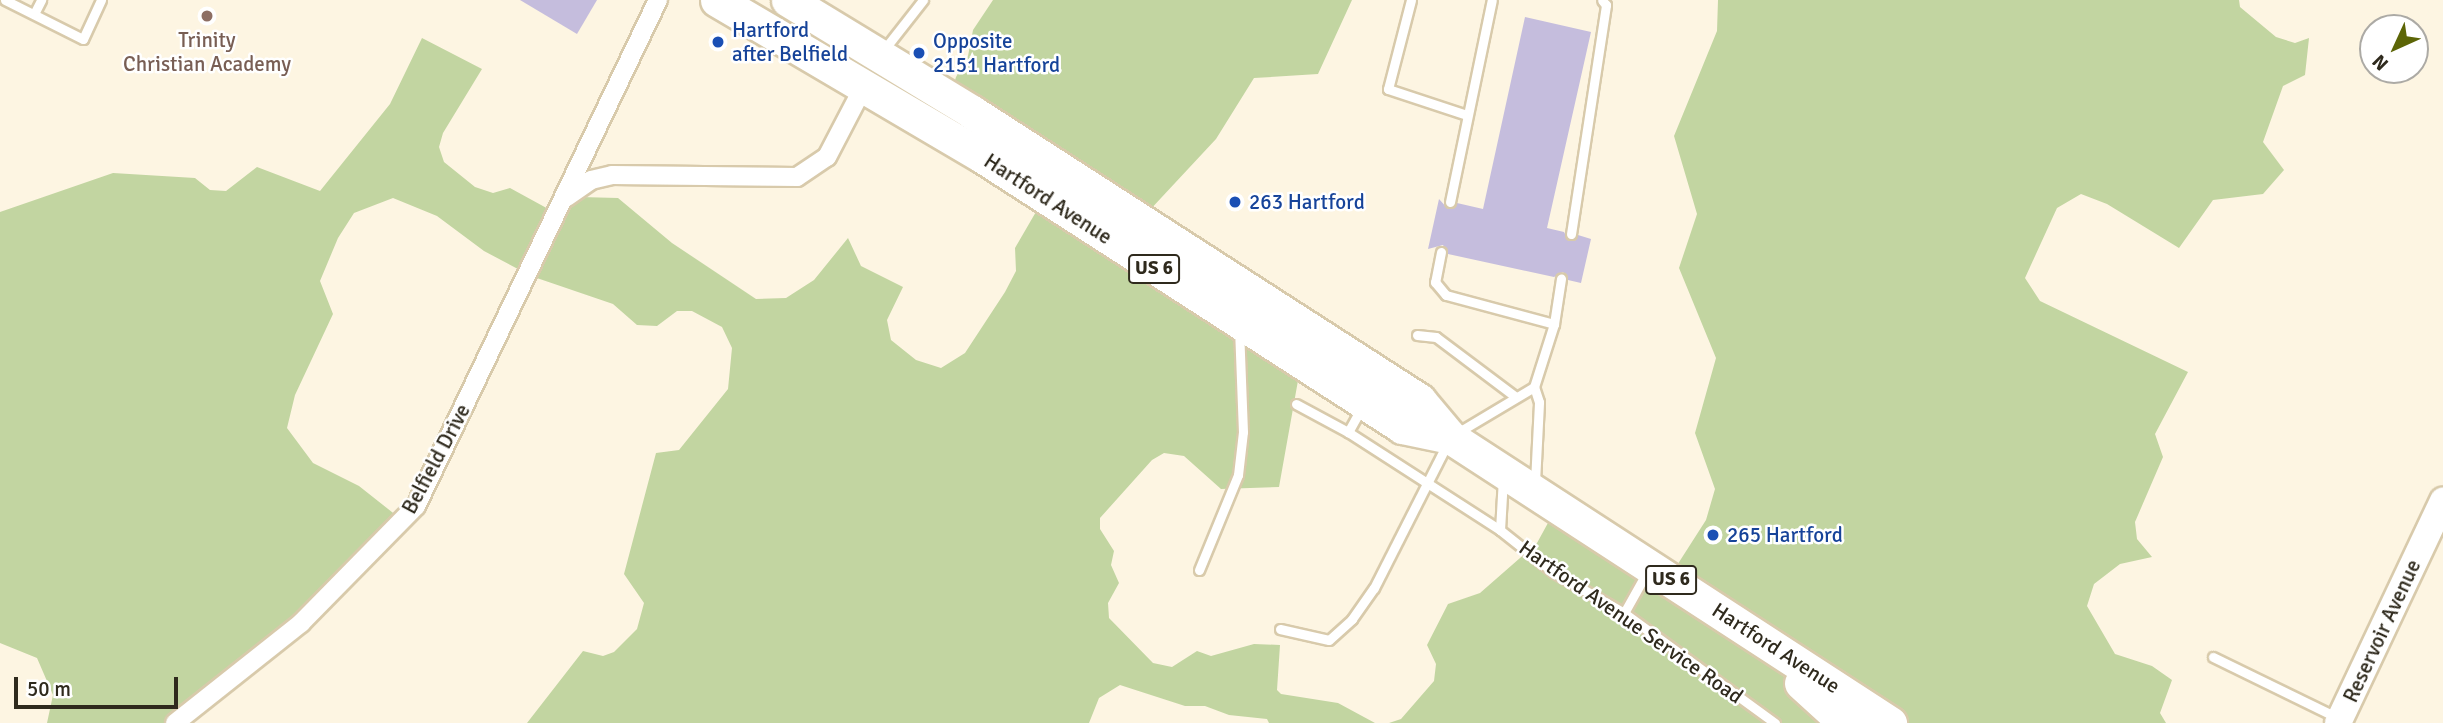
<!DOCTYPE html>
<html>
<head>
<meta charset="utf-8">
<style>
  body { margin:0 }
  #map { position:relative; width:2443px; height:723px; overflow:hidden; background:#fdf5e2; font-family:Signika,sans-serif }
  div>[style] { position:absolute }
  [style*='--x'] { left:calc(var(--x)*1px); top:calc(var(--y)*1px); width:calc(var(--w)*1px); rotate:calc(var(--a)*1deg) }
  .green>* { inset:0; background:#c2d5a1 }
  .building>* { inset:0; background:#c5bddd }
  .roads { filter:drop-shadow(2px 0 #d8caab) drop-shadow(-2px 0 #d8caab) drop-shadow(0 2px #d8caab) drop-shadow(0 -2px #d8caab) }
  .lane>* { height:9px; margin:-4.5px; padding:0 4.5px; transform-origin:4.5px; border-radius:4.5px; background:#fff }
  .street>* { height:18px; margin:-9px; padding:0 9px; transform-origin:9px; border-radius:9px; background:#fff }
  .secondary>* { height:26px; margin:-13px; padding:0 13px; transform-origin:13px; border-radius:13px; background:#fff }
  .highway>* { height:33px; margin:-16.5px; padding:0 16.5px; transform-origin:16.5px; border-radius:16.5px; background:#fff }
  .dots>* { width:19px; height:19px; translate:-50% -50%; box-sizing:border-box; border:4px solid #fff; border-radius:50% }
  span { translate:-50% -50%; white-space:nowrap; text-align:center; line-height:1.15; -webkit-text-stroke:5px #fff; paint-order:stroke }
  .shield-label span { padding:2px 5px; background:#fff; border:2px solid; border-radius:5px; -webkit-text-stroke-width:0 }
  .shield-label { font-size:19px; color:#2f2a1d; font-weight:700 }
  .transit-label { font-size:21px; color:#164399 }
  .left { translate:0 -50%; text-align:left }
  .education-label { font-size:21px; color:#785e54 }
  .street-label { font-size:21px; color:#2f2a1d }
  .north { position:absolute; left:2359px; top:14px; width:70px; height:70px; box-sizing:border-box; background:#fff; border:2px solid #acaaa5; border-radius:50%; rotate:225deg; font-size:19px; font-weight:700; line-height:28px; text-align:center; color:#2f2a1d }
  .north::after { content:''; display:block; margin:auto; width:24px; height:32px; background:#5c6506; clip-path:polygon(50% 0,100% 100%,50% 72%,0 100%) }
  .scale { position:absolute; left:14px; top:677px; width:164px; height:32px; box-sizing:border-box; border:4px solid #2f2a1d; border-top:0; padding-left:9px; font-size:21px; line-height:24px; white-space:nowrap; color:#2f2a1d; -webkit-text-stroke:5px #fff; paint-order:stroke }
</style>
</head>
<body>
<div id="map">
  <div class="green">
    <div style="clip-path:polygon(993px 0,1352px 0,1318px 74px,1254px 78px,1216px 139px,1134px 227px,1304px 347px,1279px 487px,1221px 489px,1184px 456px,1164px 453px,1152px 460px,1100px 518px,1100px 529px,1114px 551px,1111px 565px,1119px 583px,1108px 603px,1109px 618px,1153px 663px,1172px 667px,1197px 651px,1211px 656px,1254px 644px,1280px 645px,1277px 690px,1281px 694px,1338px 703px,1375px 723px,1269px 723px,1267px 719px,1229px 715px,1205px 706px,1185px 706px,1120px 685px,1099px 698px,1089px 723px,527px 723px,583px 651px,603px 656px,614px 652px,637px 629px,644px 603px,624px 574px,656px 453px,679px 450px,728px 389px,732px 348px,722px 327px,692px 311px,677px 311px,657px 326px,637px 325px,613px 304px,531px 276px,484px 251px,437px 216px,393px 198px,354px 213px,338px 238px,320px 281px,333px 314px,295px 395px,287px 428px,313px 463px,359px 486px,402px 520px,339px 580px,171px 723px,47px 723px,53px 695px,37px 658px,0 643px,0 212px,113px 173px,195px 178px,210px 190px,226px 191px,257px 167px,320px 191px,390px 104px,422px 38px,482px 69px,443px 133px,439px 147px,444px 162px,475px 187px,493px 193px,510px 188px,552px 211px,580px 197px,618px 198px,672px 243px,756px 299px,786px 298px,814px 280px,848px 238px,861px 266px,903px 287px,887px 320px,891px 340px,916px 360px,941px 368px,965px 353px,1005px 292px,1016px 271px,1015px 248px,1051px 186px,945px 114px,956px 77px,968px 56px,973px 30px)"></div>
    <div style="clip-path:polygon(1718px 0,2239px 0,2240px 7px,2276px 37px,2295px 43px,2309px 38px,2305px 75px,2283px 86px,2263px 142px,2284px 170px,2263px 194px,2213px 200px,2179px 248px,2107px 204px,2081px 194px,2057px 208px,2025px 278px,2040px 301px,2188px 372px,2155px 434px,2163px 457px,2135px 522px,2137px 539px,2152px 557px,2120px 564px,2094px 584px,2087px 606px,2115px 654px,2152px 666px,2172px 680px,2160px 713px,2166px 723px,1389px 723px,1401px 719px,1434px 681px,1436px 664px,1427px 645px,1448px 604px,1480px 593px,1537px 543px,1560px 501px,1674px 570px,1706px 520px,1715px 489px,1695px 433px,1716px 358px,1679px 268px,1697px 214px,1674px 136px,1717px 31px)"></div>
  </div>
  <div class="building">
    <div style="clip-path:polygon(520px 0,597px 0,577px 34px)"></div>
    <div style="clip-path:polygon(1525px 17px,1591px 32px,1547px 228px,1564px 232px,1569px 241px,1578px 235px,1591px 239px,1581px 283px,1568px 280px,1563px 272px,1554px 277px,1448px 254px,1443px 245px,1428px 249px,1439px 199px,1448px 209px,1457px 203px,1483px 209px)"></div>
  </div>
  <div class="roads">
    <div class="lane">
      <div style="--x:5;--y:0;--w:87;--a:26.6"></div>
      <div style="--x:83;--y:39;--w:43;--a:-65.2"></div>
      <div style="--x:1411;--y:0;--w:92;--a:104.5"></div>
      <div style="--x:1388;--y:89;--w:83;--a:18.2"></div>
      <div style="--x:34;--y:14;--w:16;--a:-63"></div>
      <div style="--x:883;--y:51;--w:65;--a:-51.9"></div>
      <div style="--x:1450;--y:202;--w:206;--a:-78.3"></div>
      <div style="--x:1571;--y:234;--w:232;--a:-81.3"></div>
      <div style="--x:1606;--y:5;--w:6;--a:-129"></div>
      <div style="--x:1441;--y:252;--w:31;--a:101"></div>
      <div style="--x:1435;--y:282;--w:17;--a:50"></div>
      <div style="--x:1446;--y:295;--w:112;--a:15"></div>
      <div style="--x:1417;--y:335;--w:19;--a:6"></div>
      <div style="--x:1436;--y:337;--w:100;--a:36.9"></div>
      <div style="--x:1296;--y:404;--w:59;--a:28.3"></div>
      <div style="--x:1362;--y:407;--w:29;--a:119"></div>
      <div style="--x:1348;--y:432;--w:181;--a:32.8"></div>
      <div style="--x:1457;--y:433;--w:90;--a:-30.9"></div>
      <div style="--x:1503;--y:478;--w:52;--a:93.3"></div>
      <div style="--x:1500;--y:530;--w:68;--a:38.4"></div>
      <div style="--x:1553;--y:572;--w:82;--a:30"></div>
      <div style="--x:1624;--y:613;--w:187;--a:36.1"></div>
      <div style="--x:1535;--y:482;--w:80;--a:-87.1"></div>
      <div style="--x:1539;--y:402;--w:16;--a:-108"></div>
      <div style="--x:1534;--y:387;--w:66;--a:-72.4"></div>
      <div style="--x:1554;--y:324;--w:46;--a:-81.2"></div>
      <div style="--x:1199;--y:570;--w:103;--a:-67.7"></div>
      <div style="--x:1238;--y:475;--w:43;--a:-83.4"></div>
      <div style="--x:1243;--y:432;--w:102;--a:-92.2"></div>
      <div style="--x:1624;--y:613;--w:47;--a:-60.7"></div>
      <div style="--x:1280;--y:629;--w:50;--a:12.7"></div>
      <div style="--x:1329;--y:640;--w:31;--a:-42"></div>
      <div style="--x:1352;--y:619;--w:38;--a:-55"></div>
      <div style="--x:1374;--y:588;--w:164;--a:-63.1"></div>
      <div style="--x:2213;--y:657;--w:139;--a:26"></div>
    </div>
    <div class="street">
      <div style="--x:567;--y:197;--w:29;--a:-35"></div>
      <div style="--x:591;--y:180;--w:22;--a:-13"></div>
      <div style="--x:612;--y:175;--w:185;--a:0.6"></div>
      <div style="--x:797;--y:177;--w:36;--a:-34"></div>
      <div style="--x:827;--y:157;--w:85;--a:-62.5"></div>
      <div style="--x:175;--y:723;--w:161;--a:-38.4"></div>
      <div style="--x:301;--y:623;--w:164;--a:-45.5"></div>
      <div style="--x:416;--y:506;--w:561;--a:-64.44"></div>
    </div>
    <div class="secondary">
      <div style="--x:2338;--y:723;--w:246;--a:-64.7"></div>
    </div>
    <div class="highway">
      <div style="--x:717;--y:0;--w:308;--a:30.5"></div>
      <div style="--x:982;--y:156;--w:500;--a:32.8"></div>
      <div style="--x:1402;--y:427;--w:49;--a:11.8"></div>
      <div style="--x:788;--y:0;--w:215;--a:31.3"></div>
      <div style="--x:972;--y:112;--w:532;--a:32.79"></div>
      <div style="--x:1419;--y:400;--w:48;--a:50"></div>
      <div style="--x:1450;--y:437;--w:525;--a:33.02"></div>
      <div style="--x:1801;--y:683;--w:59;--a:42.3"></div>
    </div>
  </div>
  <div class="dots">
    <div style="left:207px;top:16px;background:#8d6e63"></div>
    <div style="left:718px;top:42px;background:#1a4fb4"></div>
    <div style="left:919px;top:53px;background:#1a4fb4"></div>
    <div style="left:1235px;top:202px;background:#1a4fb4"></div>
    <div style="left:1713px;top:535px;background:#1a4fb4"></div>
  </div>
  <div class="shield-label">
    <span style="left:1154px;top:269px">US 6</span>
    <span style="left:1671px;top:580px">US 6</span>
  </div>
  <div class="transit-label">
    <span class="left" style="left:732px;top:42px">Hartford<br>after Belfield</span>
    <span class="left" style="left:933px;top:53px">Opposite<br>2151 Hartford</span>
    <span class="left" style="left:1249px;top:202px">263 Hartford</span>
    <span class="left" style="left:1727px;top:535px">265 Hartford</span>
  </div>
  <div class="education-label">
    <span style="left:207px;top:52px">Trinity<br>Christian Academy</span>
  </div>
  <div class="street-label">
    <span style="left:1048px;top:199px;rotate:33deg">Hartford Avenue</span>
    <span style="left:436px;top:459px;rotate:-62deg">Belfield Drive</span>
    <span style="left:1631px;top:622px;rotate:35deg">Hartford Avenue Service Road</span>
    <span style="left:2382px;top:631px;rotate:-65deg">Reservoir Avenue</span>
    <span style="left:1776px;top:648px;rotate:33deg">Hartford Avenue</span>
  </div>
  <div class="north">N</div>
  <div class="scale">50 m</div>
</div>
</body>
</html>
